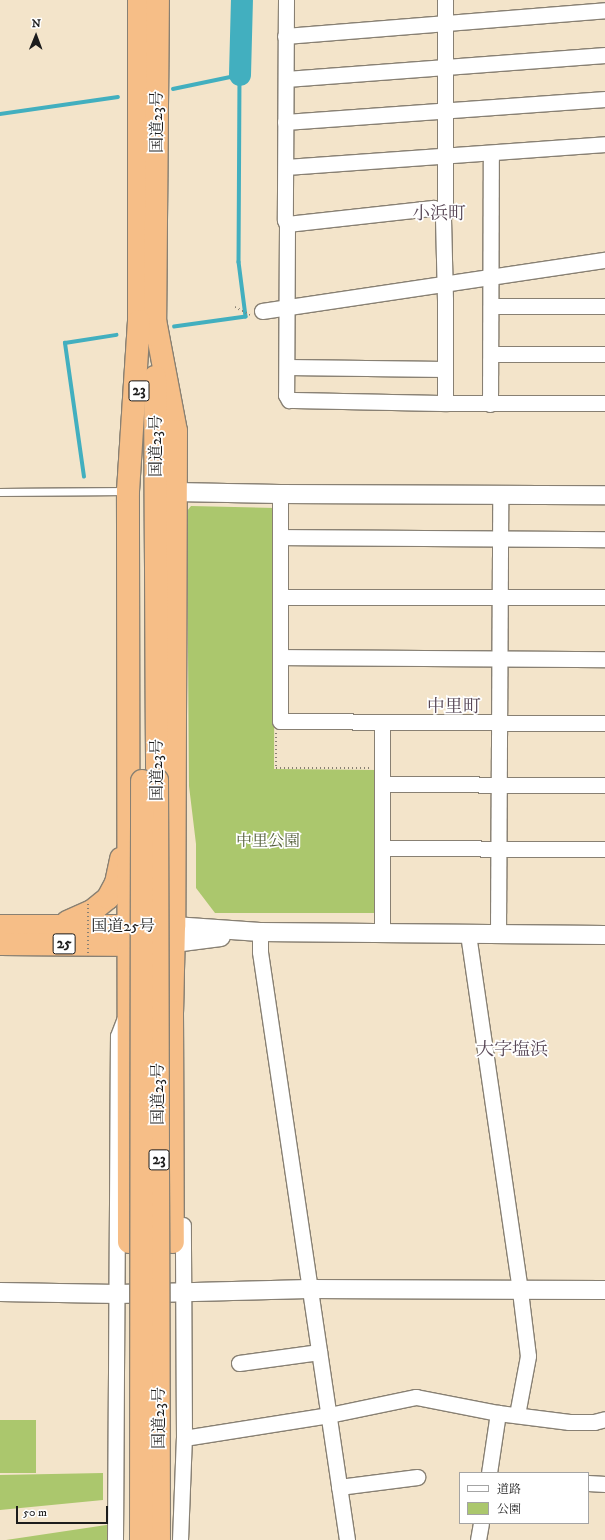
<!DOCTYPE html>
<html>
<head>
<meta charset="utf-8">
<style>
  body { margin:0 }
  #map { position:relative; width:605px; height:1540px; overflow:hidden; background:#f3e4ca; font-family:"IM FELL DW Pica","Noto Serif JP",serif }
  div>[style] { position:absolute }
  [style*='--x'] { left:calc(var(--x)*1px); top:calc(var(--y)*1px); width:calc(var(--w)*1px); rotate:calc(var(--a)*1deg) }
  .green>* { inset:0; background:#abc76d; transform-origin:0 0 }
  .stream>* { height:3.5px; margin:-1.75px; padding:0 1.75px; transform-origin:1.75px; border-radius:1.75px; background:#42afbf }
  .river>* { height:22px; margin:-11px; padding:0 11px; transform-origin:11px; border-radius:11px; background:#42afbf }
  .path>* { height:2px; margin-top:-1px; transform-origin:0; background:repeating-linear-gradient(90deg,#888073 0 1px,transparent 0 4px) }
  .roads { filter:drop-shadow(1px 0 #888073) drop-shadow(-1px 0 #888073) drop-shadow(0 1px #888073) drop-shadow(0 -1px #888073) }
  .service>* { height:7px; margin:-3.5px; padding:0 3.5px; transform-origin:3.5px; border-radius:3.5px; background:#fff }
  .minor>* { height:15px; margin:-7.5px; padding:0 7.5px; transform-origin:7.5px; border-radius:7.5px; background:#fff }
  .tertiary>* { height:18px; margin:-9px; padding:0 9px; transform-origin:9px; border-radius:9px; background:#fff }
  .trunk>* { height:22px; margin:-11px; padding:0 11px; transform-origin:11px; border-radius:11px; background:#f6be87 }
  .path-bridge>* { height:2px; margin-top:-1px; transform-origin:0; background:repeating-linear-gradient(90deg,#888073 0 1px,transparent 0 4px) }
  .bridges { filter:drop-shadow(1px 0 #888073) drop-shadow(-1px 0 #888073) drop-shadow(0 1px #888073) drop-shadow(0 -1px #888073) }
  .trunk-bridge>* { height:22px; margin:-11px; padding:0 11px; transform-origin:11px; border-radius:11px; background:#f6be87 }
  span { translate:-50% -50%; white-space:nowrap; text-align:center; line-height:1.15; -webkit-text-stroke:3.5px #fff; paint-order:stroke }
  .shield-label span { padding:1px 3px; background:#fff; border:1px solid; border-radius:3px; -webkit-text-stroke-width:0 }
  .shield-label { font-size:15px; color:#1c1c1c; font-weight:700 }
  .street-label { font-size:16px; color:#1c1c1c }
  .park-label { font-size:16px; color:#55603c }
  .quarter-label { font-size:18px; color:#574655 }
  .legend { position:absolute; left:459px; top:1472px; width:130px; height:52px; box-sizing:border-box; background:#fff; border:1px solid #a4a4a4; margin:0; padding:5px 7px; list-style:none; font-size:12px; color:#1c1c1c }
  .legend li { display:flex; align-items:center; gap:8px; height:20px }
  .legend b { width:20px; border:1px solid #a4a4a4 }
  .north { position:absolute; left:16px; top:16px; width:40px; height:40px; -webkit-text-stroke:3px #fff; paint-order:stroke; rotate:1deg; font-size:11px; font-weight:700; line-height:16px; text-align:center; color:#1c1c1c }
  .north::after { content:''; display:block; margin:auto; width:14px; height:18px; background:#1c1c1c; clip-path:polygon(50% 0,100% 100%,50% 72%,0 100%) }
  .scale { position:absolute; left:16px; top:1506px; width:92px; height:18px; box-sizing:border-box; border:2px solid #1c1c1c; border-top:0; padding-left:5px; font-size:12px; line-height:14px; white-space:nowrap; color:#1c1c1c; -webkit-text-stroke:3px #fff; paint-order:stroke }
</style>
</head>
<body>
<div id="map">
  <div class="green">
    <div style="clip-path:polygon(191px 506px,275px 508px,274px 769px,378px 770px,378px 913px,215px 913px,196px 888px,196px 844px,189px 786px,187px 511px)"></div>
    <div style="left:0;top:1420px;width:36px;height:53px"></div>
    <div style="clip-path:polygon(103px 1473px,103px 1500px,0 1510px,0 1475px)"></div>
    <div style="clip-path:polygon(113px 1524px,113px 1540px,6px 1540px)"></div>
  </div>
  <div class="stream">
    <div style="--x:173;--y:89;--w:68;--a:-11.8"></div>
    <div style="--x:240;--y:75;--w:187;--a:90.3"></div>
    <div style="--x:239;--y:262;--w:55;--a:82.7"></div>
    <div style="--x:246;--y:317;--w:72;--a:172"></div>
    <div style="--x:0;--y:114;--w:119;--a:-8.2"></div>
    <div style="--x:84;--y:477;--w:135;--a:-98.1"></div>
    <div style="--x:65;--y:343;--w:52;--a:-8.9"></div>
  </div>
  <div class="river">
    <div style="--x:240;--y:75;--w:75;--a:-88.5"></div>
  </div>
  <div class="path">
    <div style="--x:235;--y:307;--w:17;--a:28"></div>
    <div style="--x:276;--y:733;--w:35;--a:90"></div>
    <div style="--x:276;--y:768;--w:93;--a:0"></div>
  </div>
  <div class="roads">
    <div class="service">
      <div style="--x:0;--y:492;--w:125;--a:-0.5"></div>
    </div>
    <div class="minor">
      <div style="--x:286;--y:0;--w:220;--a:90.3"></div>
      <div style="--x:285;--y:220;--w:5;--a:68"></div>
      <div style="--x:287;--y:225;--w:170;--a:90.3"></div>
      <div style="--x:286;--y:395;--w:6;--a:59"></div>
      <div style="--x:289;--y:400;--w:156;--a:1.1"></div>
      <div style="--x:445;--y:0;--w:206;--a:90"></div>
      <div style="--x:445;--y:206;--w:12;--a:99"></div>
      <div style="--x:443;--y:218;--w:82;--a:88.6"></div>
      <div style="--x:445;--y:300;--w:103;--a:90"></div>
      <div style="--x:445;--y:403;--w:160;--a:0"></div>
      <div style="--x:285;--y:36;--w:321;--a:-4.6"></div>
      <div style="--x:286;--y:79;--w:320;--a:-4.3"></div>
      <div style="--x:285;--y:122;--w:321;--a:-4.1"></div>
      <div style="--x:286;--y:167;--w:320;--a:-4.1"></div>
      <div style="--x:287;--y:224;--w:147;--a:-6.3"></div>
      <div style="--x:433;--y:208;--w:11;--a:15"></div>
      <div style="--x:491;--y:306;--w:114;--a:0"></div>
      <div style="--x:262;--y:311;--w:347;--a:-8.5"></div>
      <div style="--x:491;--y:354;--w:114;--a:0"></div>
      <div style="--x:287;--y:367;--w:158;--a:0.7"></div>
      <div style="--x:490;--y:404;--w:251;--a:-89.8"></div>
      <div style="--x:280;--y:494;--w:227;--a:90"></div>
      <div style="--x:280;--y:721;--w:325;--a:0.4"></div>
      <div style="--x:280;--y:537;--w:325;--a:0.4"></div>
      <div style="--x:280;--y:597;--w:325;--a:0"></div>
      <div style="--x:280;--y:657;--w:325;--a:0.4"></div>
      <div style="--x:382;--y:784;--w:223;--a:0.3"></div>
      <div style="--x:383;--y:848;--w:222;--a:0.3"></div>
      <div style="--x:260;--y:932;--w:20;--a:90"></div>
      <div style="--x:260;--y:952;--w:594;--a:81.58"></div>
      <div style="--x:382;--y:933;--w:211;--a:-90"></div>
      <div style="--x:468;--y:934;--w:361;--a:81.7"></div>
      <div style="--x:520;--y:1291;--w:65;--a:83"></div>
      <div style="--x:528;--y:1356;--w:60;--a:100.6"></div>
      <div style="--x:498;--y:934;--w:439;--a:-89.7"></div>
      <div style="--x:239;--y:1363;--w:81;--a:-7.8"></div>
      <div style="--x:184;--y:1438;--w:147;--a:-9"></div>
      <div style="--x:329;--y:1415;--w:89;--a:-11.7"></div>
      <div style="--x:416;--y:1397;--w:84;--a:11"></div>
      <div style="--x:498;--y:1413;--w:72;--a:7.2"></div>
      <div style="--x:569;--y:1422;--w:25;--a:0"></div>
      <div style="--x:594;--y:1422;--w:11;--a:-15"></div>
      <div style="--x:489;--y:1473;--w:61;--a:-81.5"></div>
      <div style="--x:588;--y:1483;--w:17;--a:3"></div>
      <div style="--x:339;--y:1487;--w:79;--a:-7.3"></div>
      <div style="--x:115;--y:1540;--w:504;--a:-89.66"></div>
      <div style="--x:118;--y:1036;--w:19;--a:-69"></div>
      <div style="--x:180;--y:1540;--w:102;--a:-87.8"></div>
      <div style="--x:184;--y:1438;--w:213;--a:-90.3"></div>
      <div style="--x:478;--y:1540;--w:17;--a:-80"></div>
    </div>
    <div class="tertiary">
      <div style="--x:175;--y:492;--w:105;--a:1.1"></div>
      <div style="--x:280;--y:494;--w:325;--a:0.2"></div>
      <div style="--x:174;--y:926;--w:86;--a:4"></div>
      <div style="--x:260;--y:932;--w:345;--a:0.5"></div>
      <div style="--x:174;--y:943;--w:47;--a:-7.3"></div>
      <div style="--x:0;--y:1292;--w:118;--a:1"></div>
      <div style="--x:118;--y:1294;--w:191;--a:-1.5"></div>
      <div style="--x:309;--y:1289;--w:296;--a:0.2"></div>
    </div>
    <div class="trunk">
      <div style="--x:139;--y:0;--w:334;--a:90"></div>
      <div style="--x:155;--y:320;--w:113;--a:79.3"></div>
      <div style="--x:176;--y:431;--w:495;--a:90.2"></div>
      <div style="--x:174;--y:926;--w:86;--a:91.3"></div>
      <div style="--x:172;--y:1012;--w:230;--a:89.8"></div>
      <div style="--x:155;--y:335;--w:335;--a:-89.5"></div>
      <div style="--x:155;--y:377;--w:403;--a:89.7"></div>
      <div style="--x:67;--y:922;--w:27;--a:-24"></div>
      <div style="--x:92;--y:911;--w:21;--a:-39"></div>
      <div style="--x:108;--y:898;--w:17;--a:-62"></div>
      <div style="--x:116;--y:883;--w:25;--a:-78"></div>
      <div style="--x:0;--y:926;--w:143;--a:0"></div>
      <div style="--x:0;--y:944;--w:143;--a:0.4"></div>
      <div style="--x:129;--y:1242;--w:751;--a:-90.08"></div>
      <div style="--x:128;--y:491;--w:170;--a:-86.3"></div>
    </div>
  </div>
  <div class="path-bridge">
    <div style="--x:88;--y:904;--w:55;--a:90"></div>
  </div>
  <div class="bridges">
    <div class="trunk-bridge">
      <div style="--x:157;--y:780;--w:760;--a:89.85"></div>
      <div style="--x:141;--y:1540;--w:759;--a:-89.92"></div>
    </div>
  </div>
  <div class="shield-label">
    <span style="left:139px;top:391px">23</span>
    <span style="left:64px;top:944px">25</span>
    <span style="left:159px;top:1160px">23</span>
  </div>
  <div class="street-label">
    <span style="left:157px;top:122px;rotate:-90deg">国道23号</span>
    <span style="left:156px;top:446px;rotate:-90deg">国道23号</span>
    <span style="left:157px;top:770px;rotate:-90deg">国道23号</span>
    <span style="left:123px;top:926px">国道25号</span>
    <span style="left:158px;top:1094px;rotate:-90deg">国道23号</span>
    <span style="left:159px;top:1418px;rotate:-90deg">国道23号</span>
  </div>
  <div class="park-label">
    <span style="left:268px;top:841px">中里公園</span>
  </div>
  <div class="quarter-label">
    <span style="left:439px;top:214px">小浜町</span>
    <span style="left:454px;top:707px">中里町</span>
    <span style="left:512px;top:1050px">大字塩浜</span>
  </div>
  <ul class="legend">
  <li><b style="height:5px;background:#fff"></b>道路</li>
  <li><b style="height:11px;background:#abc76d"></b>公園</li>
  </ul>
  <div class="north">N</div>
  <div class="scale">50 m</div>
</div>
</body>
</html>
